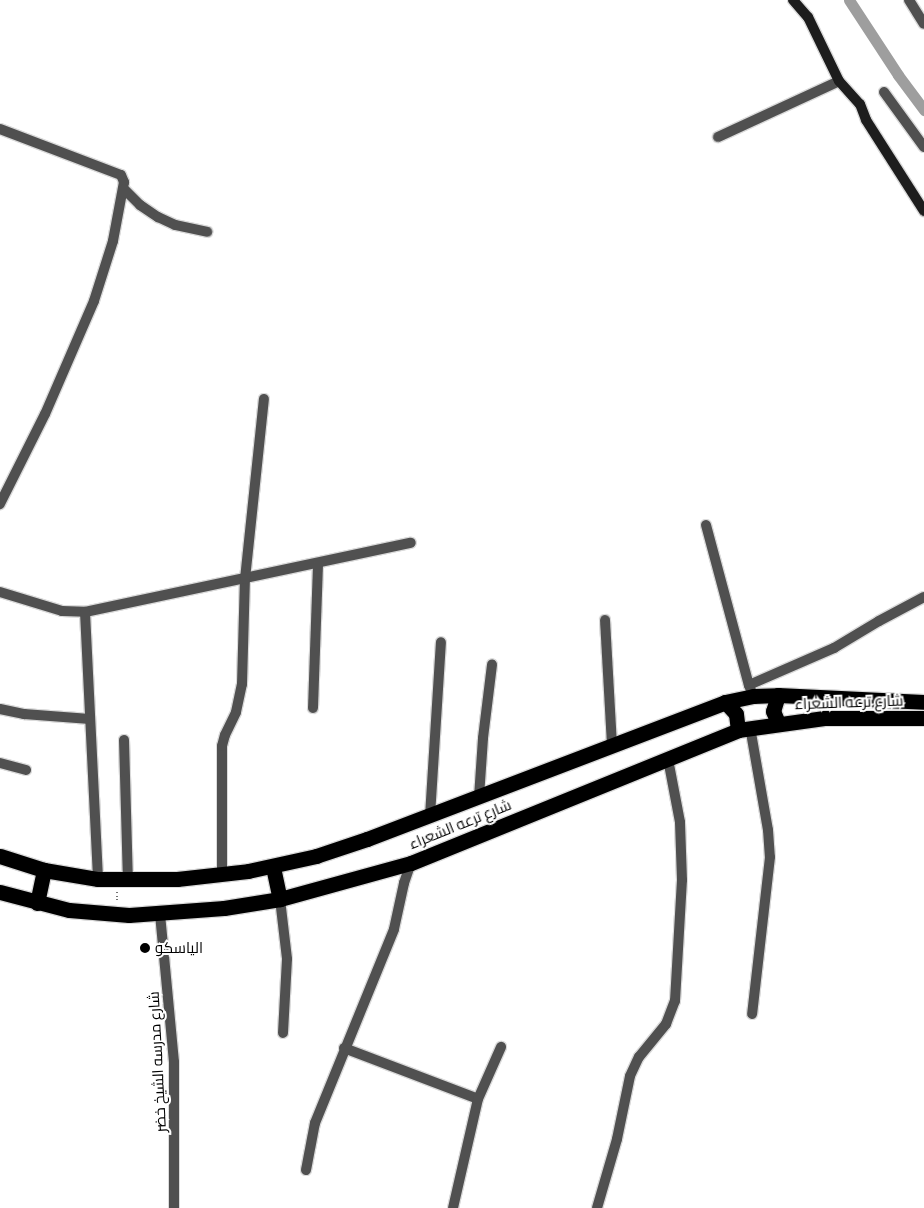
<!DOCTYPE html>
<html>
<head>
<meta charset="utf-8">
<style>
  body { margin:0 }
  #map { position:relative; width:924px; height:1208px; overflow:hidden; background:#fff; font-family:"PT Sans Narrow",Cairo,sans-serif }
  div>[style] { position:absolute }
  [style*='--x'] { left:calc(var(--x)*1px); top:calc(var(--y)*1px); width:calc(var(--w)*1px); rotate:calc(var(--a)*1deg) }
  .canal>* { height:11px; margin:-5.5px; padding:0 5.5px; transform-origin:5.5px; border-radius:5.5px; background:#9e9e9e }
  .path>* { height:2px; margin-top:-1px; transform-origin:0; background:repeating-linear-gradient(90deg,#727272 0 1px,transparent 0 3.5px) }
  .roads { filter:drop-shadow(1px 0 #dbdbdb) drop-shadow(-1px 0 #dbdbdb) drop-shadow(0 1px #dbdbdb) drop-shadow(0 -1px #dbdbdb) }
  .street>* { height:10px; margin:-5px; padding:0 5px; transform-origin:5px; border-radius:5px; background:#505050 }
  .secondary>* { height:10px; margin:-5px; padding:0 5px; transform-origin:5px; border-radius:5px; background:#1d1d1d }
  .highway>* { height:15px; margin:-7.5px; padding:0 7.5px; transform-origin:7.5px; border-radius:7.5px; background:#000 }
  .dots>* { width:14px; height:14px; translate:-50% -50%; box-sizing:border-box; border:2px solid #fff; border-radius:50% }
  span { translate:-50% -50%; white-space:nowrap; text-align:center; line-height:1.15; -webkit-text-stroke:4px #fff; paint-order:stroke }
  .street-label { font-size:15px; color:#000 }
  .poi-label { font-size:15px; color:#000 }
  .left { translate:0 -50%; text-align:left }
</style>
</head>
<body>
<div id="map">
  <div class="canal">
    <div style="--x:849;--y:0;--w:90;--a:56.8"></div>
    <div style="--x:898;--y:75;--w:44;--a:53.4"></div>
  </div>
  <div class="path">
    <div style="--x:117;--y:892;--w:10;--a:90"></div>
  </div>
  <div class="roads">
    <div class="street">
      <div style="--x:909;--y:0;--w:28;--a:58"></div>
      <div style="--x:884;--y:92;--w:68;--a:54"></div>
      <div style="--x:0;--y:129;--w:129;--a:20.8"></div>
      <div style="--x:121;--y:175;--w:8;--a:67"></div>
      <div style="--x:124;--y:182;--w:60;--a:100.6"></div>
      <div style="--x:113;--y:241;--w:63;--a:107.6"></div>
      <div style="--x:94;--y:301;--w:123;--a:113.4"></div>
      <div style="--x:45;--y:414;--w:101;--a:116.6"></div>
      <div style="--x:718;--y:137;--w:133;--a:-24.8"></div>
      <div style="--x:124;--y:189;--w:23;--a:45"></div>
      <div style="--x:140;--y:205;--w:22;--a:34"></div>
      <div style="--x:158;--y:217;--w:19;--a:25"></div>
      <div style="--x:175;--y:225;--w:33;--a:12"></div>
      <div style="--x:706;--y:525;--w:166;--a:75"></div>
      <div style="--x:0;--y:592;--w:65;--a:17"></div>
      <div style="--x:62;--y:611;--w:23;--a:2"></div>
      <div style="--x:85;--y:612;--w:333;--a:-12"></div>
      <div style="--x:85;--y:612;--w:267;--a:87.2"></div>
      <div style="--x:605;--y:620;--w:125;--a:86.8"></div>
      <div style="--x:753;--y:696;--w:12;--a:-110"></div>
      <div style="--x:749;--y:685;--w:93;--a:-23.5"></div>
      <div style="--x:834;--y:648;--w:52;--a:-31"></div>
      <div style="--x:879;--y:621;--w:51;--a:-28.1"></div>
      <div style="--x:313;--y:708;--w:145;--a:-88"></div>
      <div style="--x:0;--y:709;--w:25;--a:12"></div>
      <div style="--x:24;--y:714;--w:66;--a:4.3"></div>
      <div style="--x:750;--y:727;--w:105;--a:80.1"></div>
      <div style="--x:768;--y:830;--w:27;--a:86"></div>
      <div style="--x:770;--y:857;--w:158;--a:96.5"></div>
      <div style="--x:124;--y:740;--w:140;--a:88.4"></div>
      <div style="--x:0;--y:763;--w:27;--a:15"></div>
      <div style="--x:479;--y:797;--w:59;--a:-86.1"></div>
      <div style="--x:483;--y:738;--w:74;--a:-83"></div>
      <div style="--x:430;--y:816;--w:174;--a:-86.4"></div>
      <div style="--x:222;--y:875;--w:129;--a:-90"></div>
      <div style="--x:222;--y:746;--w:11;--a:-75"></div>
      <div style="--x:225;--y:735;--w:25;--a:-64"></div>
      <div style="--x:236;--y:712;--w:29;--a:-78"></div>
      <div style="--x:242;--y:684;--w:105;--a:-88.4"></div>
      <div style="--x:245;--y:579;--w:181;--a:-84"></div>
      <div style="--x:280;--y:899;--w:60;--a:83.3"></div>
      <div style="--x:287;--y:959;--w:74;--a:93.1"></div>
      <div style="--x:160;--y:914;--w:149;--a:84.6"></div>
      <div style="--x:174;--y:1062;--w:146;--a:90"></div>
      <div style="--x:344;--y:1048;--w:143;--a:20.8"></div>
      <div style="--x:306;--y:1170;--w:48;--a:-79.2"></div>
      <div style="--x:315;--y:1123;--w:209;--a:-67.8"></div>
      <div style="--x:394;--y:929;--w:47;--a:-77.7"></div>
      <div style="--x:404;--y:883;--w:21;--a:-71"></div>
      <div style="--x:453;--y:1208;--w:112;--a:-77.1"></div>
      <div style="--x:478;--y:1099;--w:57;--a:-66.1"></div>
      <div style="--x:597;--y:1208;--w:72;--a:-73.8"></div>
      <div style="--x:617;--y:1139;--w:64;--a:-78.3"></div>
      <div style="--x:630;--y:1076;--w:21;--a:-65"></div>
      <div style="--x:639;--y:1057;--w:43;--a:-50.7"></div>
      <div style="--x:666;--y:1024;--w:25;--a:-69"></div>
      <div style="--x:675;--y:1001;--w:121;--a:-86.7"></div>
      <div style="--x:682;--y:880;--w:58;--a:-92"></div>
      <div style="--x:680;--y:822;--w:64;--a:-100.8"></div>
    </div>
    <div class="secondary">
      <div style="--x:793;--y:0;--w:23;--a:49"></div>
      <div style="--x:808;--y:17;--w:71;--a:64.2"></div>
      <div style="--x:839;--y:81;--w:31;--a:48"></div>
      <div style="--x:860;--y:104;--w:17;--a:69"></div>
      <div style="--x:866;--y:120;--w:108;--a:57.5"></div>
    </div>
    <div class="highway">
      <div style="--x:778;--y:695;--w:17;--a:107"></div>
      <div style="--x:773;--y:711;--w:13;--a:67"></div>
      <div style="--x:725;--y:702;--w:16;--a:47"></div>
      <div style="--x:736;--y:714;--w:16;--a:83"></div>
      <div style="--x:0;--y:856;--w:46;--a:17.7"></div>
      <div style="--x:44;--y:870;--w:55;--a:9.5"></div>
      <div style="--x:98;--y:879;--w:79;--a:0"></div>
      <div style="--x:177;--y:879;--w:71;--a:-6.4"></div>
      <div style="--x:248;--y:871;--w:70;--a:-12.4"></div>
      <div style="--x:316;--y:856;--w:54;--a:-18.4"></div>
      <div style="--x:367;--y:839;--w:383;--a:-20.9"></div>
      <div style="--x:725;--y:702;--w:29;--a:-12"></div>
      <div style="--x:753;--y:696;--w:25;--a:-2"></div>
      <div style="--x:778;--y:695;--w:146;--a:2.7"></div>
      <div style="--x:273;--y:867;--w:33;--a:78"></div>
      <div style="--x:0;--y:892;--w:71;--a:14.6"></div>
      <div style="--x:69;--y:910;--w:60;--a:4.8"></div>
      <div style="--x:129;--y:915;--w:95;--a:-4.2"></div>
      <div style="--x:224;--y:908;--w:57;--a:-9.1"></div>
      <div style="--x:280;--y:899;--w:136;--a:-15.4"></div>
      <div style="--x:411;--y:863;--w:353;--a:-22.1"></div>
      <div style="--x:738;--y:730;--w:87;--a:-7.9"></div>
      <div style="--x:824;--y:718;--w:100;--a:0"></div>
      <div style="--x:37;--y:903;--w:34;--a:-78"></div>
    </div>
  </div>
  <div class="dots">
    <div style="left:145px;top:948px;background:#000"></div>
  </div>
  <div class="street-label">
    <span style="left:849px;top:702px;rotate:-2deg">شارع ترعه الشعراء</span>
    <span style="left:460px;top:824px;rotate:-22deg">شارع ترعه الشعراء</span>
    <span style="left:157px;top:1062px;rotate:-93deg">شارع مدرسه الشيخ خضر</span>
  </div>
  <div class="poi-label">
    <span class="left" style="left:155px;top:948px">الياسكو</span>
  </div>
</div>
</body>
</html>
